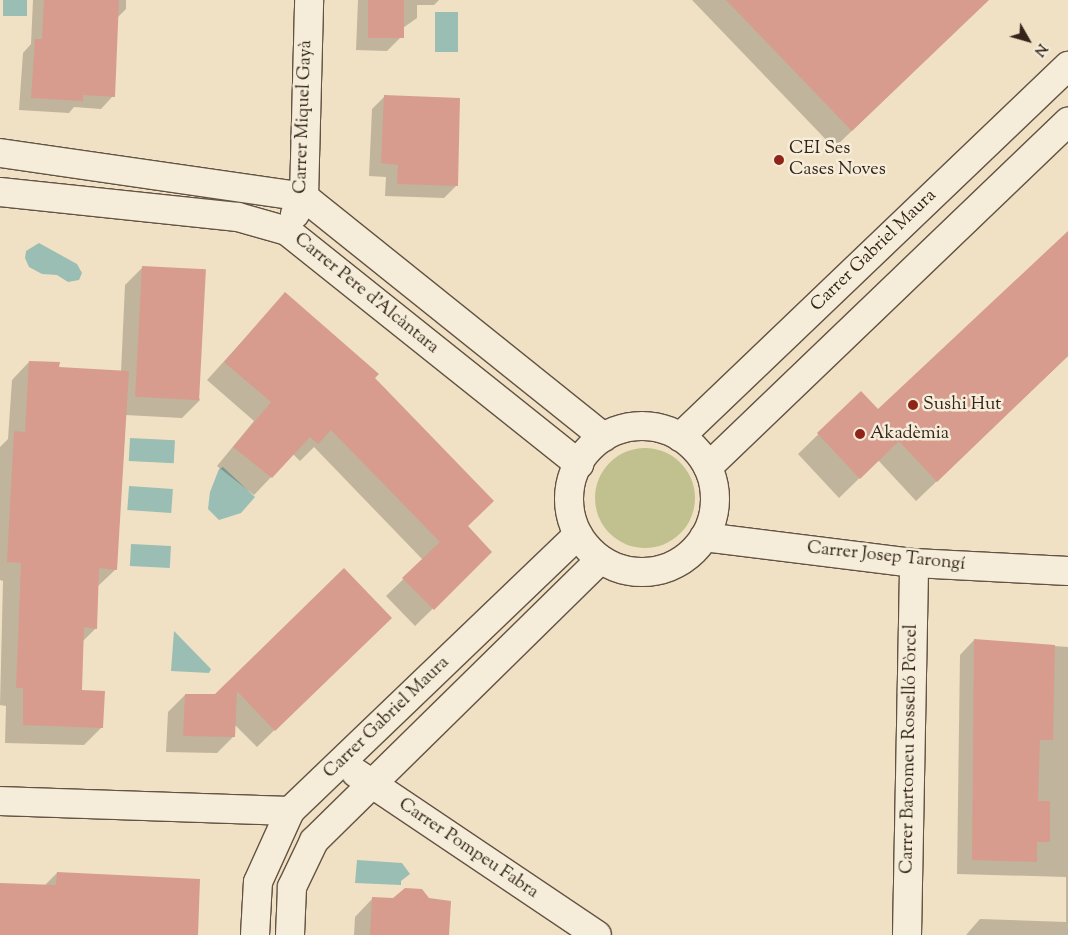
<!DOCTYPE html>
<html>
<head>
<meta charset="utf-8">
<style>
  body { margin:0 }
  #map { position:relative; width:1068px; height:935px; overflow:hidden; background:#f0e1c4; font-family:"Sorts Mill Goudy",serif }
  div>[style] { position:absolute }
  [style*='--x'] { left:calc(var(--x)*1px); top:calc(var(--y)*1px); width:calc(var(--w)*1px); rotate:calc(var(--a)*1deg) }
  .green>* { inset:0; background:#c1c18f }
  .round { border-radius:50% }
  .water>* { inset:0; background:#9abeb4; transform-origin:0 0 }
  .shadow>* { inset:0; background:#0003 }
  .building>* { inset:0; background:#d79c8e; transform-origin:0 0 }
  .roads { filter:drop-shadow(1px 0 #635344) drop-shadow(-1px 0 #635344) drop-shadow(0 1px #635344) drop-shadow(0 -1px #635344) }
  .pedestrian>* { height:28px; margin:-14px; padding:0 14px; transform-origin:14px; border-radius:14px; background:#f5ecd9 }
  .minor>* { height:28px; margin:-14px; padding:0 14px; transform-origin:14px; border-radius:14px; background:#f5ecd9 }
  .minor>.ring { margin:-14px; padding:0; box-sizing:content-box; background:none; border:28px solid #f5ecd9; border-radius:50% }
  .dots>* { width:14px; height:14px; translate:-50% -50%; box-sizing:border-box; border:2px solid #f5ecd9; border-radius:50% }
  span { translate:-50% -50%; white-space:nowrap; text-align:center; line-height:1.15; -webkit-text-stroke:5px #f5ecd9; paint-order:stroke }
  .street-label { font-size:18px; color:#342419 }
  .poi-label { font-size:18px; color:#342419 }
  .left { translate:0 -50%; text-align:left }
  .north { position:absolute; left:1003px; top:15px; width:50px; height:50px; -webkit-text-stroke:4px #f5ecd9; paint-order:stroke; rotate:128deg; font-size:14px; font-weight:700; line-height:20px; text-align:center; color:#342419 }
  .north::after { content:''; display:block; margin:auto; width:18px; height:22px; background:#342419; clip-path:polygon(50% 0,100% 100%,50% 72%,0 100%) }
</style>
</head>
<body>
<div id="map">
  <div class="green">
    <div class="round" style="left:595px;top:448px;width:100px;height:100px"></div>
  </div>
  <div class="water">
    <div style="left:3px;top:0;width:24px;height:16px"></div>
    <div style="left:435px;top:12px;width:23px;height:40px"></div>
    <div style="clip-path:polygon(39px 243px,77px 264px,82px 273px,79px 280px,68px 282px,57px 275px,42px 274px,29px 267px,25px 258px,26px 251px)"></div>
    <div style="left:130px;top:438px;width:45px;height:23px;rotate:3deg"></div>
    <div style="clip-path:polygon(223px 467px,255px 497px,241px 513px,219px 520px,208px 509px,210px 492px,219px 469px)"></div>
    <div style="left:129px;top:486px;width:44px;height:24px;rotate:4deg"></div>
    <div style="left:131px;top:544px;width:40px;height:22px;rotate:3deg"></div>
    <div style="clip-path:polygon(174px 631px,211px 669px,209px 673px,171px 671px)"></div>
    <div style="clip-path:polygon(357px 860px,402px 863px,410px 874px,401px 881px,401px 885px,355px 883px)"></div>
  </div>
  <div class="shadow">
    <div style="clip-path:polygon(33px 0,126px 0,126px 9px,117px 18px,113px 96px,101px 109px,74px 107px,69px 113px,19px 110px,23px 53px,31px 44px)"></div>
    <div style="clip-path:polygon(358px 0,439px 0,434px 5px,417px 5px,417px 18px,400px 30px,400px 38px,387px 51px,356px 50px)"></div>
    <div style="clip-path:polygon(692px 0,988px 0,834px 148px)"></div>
    <div style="clip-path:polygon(384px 97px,457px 185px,444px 198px,385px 196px,386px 177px,369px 176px,372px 109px)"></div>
    <div style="clip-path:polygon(1068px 232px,1068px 356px,916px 501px,878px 460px,839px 498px,798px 454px,861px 393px,878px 411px)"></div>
    <div style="clip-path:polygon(143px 267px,200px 400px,182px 418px,125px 415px,116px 569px,97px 587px,96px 628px,82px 642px,81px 691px,102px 727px,84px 745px,5px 743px,6px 706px,0 705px,3px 581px,0 580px,0 447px,8px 439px,12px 380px,29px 362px,58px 369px,121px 372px,125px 285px)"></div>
    <div style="clip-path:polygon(285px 294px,373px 379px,467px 526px,491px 552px,415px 626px,386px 596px,423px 560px,314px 447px,300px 461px,293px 454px,254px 495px,217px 466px,254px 421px,207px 380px)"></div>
    <div style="clip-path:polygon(373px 634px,257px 747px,234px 724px,234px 736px,217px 753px,166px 752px,168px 712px,185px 695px,216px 696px)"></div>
    <div style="clip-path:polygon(974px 640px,1068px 647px,1068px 935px,966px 935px,980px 919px,1066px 922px,1066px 877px,957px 874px,960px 655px)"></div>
    <div style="clip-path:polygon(57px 873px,197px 935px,0 935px,0 885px,44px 886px)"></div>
    <div style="clip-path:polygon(373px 898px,448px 935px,354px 935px,355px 917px)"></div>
  </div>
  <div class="building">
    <div style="clip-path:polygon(44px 0,119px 0,115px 97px,83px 95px,83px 101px,31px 98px,35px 39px,42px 39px)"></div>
    <div style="left:368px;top:0;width:36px;height:38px"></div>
    <div style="clip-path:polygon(726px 0,989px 0,852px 131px)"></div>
    <div style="clip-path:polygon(384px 95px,460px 98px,458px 186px,397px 184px,398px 165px,381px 163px)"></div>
    <div style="clip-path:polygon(1068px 231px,1068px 356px,937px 482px,899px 441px,860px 479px,817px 433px,861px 391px,878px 409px)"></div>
    <div style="left:142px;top:266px;width:64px;height:131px;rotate:3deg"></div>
    <div style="clip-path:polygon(285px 292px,379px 374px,375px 378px,494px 501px,468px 526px,492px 552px,434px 610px,402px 578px,440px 542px,331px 430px,318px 444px,310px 437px,272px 478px,233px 447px,271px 402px,224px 362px)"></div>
    <div style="clip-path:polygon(29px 361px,60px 362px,59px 367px,129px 371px,117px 570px,99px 568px,97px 629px,84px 627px,82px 690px,105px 691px,103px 728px,23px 725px,23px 688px,16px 688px,21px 563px,7px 562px,14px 431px,25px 432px)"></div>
    <div style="clip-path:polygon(344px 568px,392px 618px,275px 731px,237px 691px,235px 737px,183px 736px,185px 694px,215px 694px)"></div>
    <div style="clip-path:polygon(974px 639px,1055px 645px,1053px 740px,1040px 740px,1038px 801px,1050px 801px,1050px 842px,1037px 842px,1037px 862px,972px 860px)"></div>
    <div style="clip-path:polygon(57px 872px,200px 879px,198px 935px,0 935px,0 883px,56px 885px)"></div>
    <div style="clip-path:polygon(405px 888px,422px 889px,429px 898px,451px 901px,449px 935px,370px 935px,372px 897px,393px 898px)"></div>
  </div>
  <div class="roads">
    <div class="pedestrian">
      <div style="--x:0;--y:801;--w:290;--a:2"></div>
    </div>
    <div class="minor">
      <div style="--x:0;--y:153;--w:307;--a:8.2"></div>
      <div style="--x:304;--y:197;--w:384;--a:38.7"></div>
      <div style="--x:0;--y:192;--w:239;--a:6"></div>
      <div style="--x:238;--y:217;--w:51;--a:15.9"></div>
      <div style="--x:287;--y:231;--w:374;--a:38.6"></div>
      <div style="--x:295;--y:214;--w:19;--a:-62"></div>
      <div style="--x:304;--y:197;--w:197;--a:-88.5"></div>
      <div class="ring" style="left:569px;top:426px;width:118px;height:118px"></div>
      <div style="--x:680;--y:437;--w:537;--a:-43.72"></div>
      <div style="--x:708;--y:467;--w:499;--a:-43.8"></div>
      <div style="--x:704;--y:537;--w:212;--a:7.1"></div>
      <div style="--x:914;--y:563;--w:154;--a:3"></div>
      <div style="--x:356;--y:773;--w:290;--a:33.9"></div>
      <div style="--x:255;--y:935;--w:53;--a:-86.8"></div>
      <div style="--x:258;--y:882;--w:78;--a:-65.7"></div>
      <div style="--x:290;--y:811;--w:399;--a:-43.8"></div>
      <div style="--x:290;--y:935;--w:48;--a:-87.6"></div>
      <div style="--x:292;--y:887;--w:51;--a:-64.4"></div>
      <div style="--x:314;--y:841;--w:401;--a:-44.5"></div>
      <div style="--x:907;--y:935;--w:372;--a:-88.9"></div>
    </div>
  </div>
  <div class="dots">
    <div style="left:779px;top:160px;background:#8f2418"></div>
    <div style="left:913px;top:405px;background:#8f2418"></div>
    <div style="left:860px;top:434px;background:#8f2418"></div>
  </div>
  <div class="street-label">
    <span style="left:304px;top:117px;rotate:-88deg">Carrer Miquel Gayà</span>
    <span style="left:874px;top:251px;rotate:-44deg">Carrer Gabriel Maura</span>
    <span style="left:366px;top:294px;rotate:39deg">Carrer Pere d'Alcàntara</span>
    <span style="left:886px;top:557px;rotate:6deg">Carrer Josep Tarongí</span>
    <span style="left:387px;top:718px;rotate:-44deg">Carrer Gabriel Maura</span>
    <span style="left:910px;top:749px;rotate:-89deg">Carrer Bartomeu Rosselló Pòrcel</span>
    <span style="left:468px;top:849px;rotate:34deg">Carrer Pompeu Fabra</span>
  </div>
  <div class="poi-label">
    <span class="left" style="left:789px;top:160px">CEI Ses<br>Cases Noves</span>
    <span class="left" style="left:923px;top:405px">Sushi Hut</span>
    <span class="left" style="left:870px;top:434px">Akadèmia</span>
  </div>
  <div class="north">N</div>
</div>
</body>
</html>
